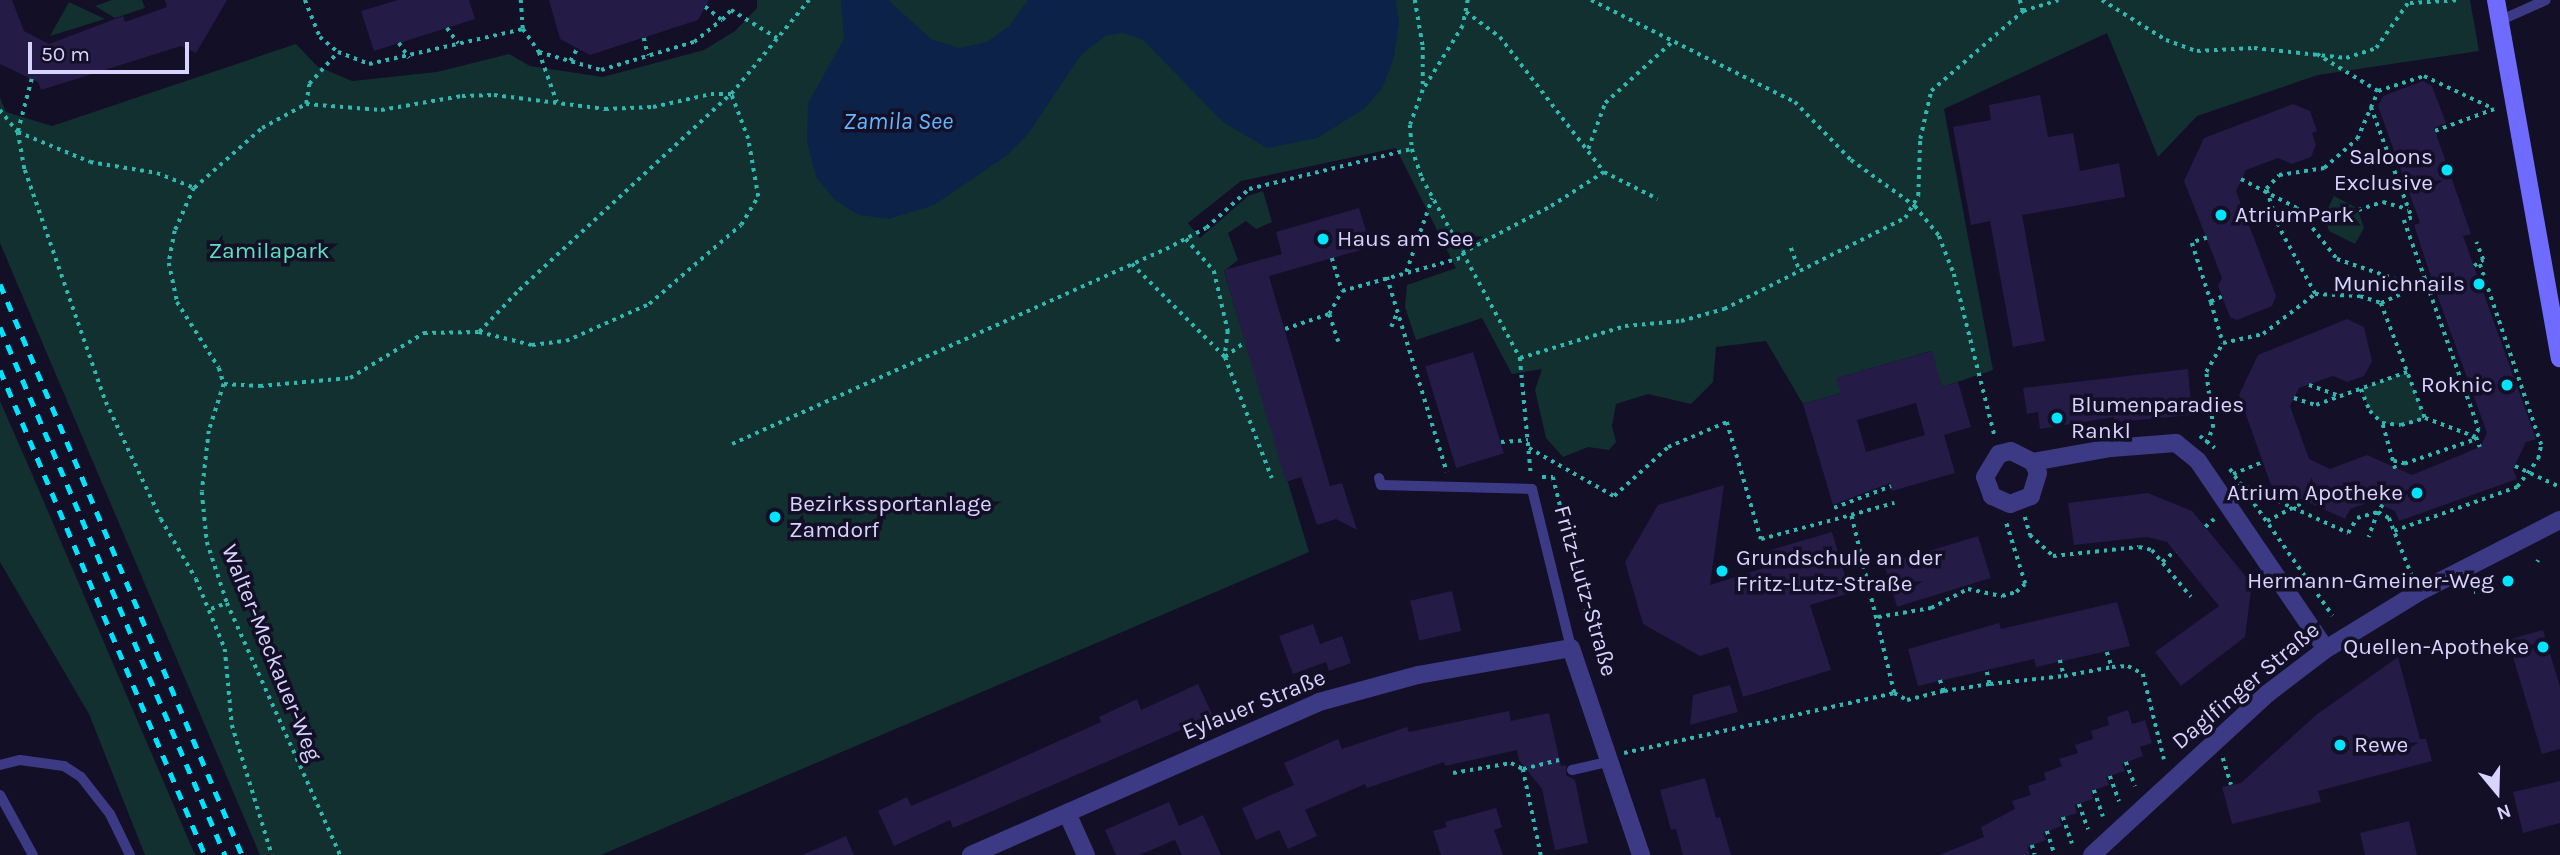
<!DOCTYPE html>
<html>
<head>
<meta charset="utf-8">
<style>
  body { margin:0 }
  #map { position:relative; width:2560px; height:855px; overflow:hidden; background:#130f26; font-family:Karla,sans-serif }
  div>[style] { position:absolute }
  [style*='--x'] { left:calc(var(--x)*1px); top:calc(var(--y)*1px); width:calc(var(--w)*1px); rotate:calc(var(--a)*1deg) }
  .green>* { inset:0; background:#12302f }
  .water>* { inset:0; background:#0c2248 }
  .building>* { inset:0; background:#241b47; transform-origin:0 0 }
  .path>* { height:3.5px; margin-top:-1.75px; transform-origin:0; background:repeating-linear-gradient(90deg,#2fb8b0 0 3.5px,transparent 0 8.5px) }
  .service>* { height:10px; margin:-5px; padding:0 5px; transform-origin:5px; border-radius:5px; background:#3d3a85 }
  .minor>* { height:18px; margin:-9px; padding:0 9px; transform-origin:9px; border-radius:9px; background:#3d3a85 }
  .tertiary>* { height:18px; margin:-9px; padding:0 9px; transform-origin:9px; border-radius:9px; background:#3d3a85 }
  .secondary>* { height:18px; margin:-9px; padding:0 9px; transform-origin:9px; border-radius:9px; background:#6f6bff }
  .rail>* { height:5px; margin-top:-2.5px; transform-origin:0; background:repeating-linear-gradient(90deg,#00e5ff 0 10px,transparent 0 19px) }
  .dots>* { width:19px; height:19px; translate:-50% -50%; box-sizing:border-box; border:4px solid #130f26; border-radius:50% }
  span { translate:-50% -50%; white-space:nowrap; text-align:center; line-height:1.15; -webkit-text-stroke:7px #130f26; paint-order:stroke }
  .poi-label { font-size:23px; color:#d9d4ff }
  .right { translate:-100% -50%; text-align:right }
  .left { translate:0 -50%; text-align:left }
  .park-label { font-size:23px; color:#5fe0c0 }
  .street-label { font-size:23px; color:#d9d4ff }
  .water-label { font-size:24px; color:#62b6ff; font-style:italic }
  .north { position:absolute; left:2462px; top:757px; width:70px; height:70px; -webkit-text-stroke:5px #130f26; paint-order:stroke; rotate:161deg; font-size:19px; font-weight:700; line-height:28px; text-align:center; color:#d9d4ff }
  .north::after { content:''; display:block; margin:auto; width:24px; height:32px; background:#d9d4ff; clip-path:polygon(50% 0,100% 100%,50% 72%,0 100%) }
  .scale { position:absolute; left:28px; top:42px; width:161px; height:32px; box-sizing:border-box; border:4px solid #d9d4ff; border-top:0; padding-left:9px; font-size:21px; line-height:24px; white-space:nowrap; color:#d9d4ff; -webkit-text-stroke:5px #130f26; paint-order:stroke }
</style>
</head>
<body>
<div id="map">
  <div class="green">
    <div style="clip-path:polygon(112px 0,142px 0,145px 8px,115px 18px,95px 6px)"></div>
    <div style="clip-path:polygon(757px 0,2470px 0,2479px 51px,2318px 75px,2197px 116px,2158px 157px,2107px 33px,1944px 109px,1993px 370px,1942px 387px,1931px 351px,1837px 378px,1841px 393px,1803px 404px,1766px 341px,1716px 347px,1713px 382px,1691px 404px,1648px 394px,1616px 404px,1612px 426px,1616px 442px,1609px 450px,1588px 447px,1563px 457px,1546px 438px,1535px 390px,1542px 369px,1512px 374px,1482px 318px,1416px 340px,1405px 307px,1407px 285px,1456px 268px,1396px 148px,1241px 181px,1188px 223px,1200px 238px,1248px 196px,1263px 191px,1272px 222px,1256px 229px,1246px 221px,1228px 233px,1238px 260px,1224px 271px,1309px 552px,601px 855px,260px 855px,0 243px,0 98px,6px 112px,52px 126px,296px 44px,317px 66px,352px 81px,437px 72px,509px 54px,530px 66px,603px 77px,704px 50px,735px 31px,757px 8px)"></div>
    <div style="clip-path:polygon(69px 2px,105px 19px,50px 36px)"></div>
    <div style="clip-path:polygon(2334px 196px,2357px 208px,2364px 228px,2355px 244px,2329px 231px,2324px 216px)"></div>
    <div style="clip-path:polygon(2407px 372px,2425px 418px,2401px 425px,2382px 423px,2370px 411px,2361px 389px)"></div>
    <div style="clip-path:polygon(0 401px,32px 474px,195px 855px,145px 855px,89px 714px,0 562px)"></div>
  </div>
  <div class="water">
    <div style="clip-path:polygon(841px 0,888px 0,931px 39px,959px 48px,987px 42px,1009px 26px,1028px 0,1396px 0,1399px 23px,1394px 57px,1383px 87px,1364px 109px,1317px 138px,1267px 148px,1223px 122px,1143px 40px,1123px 33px,1105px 36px,1081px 55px,1028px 134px,1006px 156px,934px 205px,889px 219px,859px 215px,835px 200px,816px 177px,807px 141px,808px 103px,844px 39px)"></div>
  </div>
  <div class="building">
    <div style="clip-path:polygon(0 0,12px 0,24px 31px,49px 44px,123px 16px,125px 22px,167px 7px,165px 0,227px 0,196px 53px,181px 46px,41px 90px,38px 82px,0 64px)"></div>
    <div style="clip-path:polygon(398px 0,469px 0,475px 19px,374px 51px,361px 11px)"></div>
    <div style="clip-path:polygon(549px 0,709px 0,698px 20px,590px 55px,560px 39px)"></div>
    <div style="clip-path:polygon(2423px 81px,2432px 86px,2446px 123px,2434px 128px,2471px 234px,2463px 236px,2536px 439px,2526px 442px,2513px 469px,2517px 479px,2399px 521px,2395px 511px,2373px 501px,2350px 509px,2345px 519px,2271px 485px,2239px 395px,2258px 355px,2347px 319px,2364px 327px,2372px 361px,2364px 376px,2347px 382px,2333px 376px,2299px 388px,2290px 406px,2309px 459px,2330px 469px,2367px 455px,2412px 475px,2480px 447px,2487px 433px,2434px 286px,2414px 225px,2420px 223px,2378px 106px,2383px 96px)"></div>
    <div style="clip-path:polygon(2040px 95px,2048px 137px,2073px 133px,2080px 171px,2119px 163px,2125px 197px,2022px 215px,2045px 341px,2013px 347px,1990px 221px,1971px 225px,1953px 127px,1991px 120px,1989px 105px)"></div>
    <div style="clip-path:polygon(2293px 104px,2310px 111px,2317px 131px,2312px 133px,2316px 145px,2311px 157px,2292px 164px,2278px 158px,2246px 170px,2236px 191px,2276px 296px,2272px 306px,2237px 320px,2230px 317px,2218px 286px,2222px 278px,2184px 181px,2204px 138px)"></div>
    <div style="clip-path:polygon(1359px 208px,1371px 247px,1269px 276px,1330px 486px,1342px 483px,1357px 530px,1336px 519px,1317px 525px,1301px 477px,1286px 482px,1224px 270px,1282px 254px,1276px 232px)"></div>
    <div style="clip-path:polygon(evenodd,1932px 351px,1942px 387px,1958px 382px,1971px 427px,1944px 435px,1955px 473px,1892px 491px,1890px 483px,1833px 505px,1803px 404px,1841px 393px,1836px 378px,1932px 351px,1916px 403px,1925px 435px,1866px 452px,1857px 420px,1916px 403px)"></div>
    <div style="left:1473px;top:352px;width:106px;height:50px;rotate:73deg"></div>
    <div style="clip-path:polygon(2188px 369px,2192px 415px,2115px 422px,2114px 417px,2040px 429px,2038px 412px,2027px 414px,2023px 388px)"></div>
    <div style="clip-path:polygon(1724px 485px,1710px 585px,1764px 568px,1760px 553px,1832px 532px,1850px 593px,1810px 605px,1831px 670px,1743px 697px,1728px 647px,1700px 656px,1643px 624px,1625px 562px,1658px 505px)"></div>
    <div style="clip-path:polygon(2148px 493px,2192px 511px,2252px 584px,2245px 637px,2181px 686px,2155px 652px,2219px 606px,2167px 542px,2147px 537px,2074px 545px,2068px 503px)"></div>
    <div style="left:1978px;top:536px;width:44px;height:98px;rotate:73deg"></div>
    <div style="left:1452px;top:591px;width:41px;height:43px;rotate:77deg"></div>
    <div style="clip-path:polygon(2117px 602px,2130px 646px,2036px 667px,2034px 659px,1918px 686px,1908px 649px,1999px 623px,2001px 629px)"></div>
    <div style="clip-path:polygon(1313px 624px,1320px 644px,1342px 636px,1351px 663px,1329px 671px,1326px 662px,1293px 674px,1279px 636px)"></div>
    <div style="clip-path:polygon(2543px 630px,2560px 687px,2560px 749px,2542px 754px,2508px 640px)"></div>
    <div style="clip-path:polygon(2398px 657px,2420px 739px,2426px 739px,2432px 761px,2318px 791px,2321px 802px,2232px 824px,2222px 787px,2241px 783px,2316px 715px)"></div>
    <div style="clip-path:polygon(1198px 684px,1213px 716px,953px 828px,950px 820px,894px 846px,878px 811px,907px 797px,911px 806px,970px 781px,1101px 722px,1099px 717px,1137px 699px,1141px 710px)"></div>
    <div style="clip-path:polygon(1730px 685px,1738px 712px,1690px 725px,1693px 695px)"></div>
    <div style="clip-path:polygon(2128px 710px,2132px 724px,2145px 720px,2152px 743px,2140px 747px,2143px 756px,2122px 764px,2125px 771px,2106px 777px,2109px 785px,2091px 791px,2093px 799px,2075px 805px,2077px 813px,2059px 819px,2062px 826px,2043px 833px,2046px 840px,2027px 847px,2030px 855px,1939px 855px,1984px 837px,1981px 827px,2015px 809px,2012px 801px,2031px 795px,2028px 786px,2046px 780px,2044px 773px,2062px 766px,2059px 759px,2078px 753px,2075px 745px,2093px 739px,2091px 731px,2109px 725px,2107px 717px)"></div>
    <div style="clip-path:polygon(1509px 711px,1511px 721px,1549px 713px,1561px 766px,1566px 765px,1566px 775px,1575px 780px,1588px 843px,1555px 850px,1542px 789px,1519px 760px,1517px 750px,1445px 766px,1444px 762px,1367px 788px,1365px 784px,1305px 810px,1317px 836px,1288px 849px,1279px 830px,1256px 840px,1242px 808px,1294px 785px,1284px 763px,1338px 739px,1342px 749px,1407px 727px,1409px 732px)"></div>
    <div style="clip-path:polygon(1705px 778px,1716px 818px,1720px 817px,1731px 855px,1683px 855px,1676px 829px,1671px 830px,1660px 790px)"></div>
    <div style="clip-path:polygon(2560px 781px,2560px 823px,2523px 833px,2513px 792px)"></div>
    <div style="clip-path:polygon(1169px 802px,1179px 826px,1203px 815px,1221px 855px,1182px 855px,1175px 840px,1139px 855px,1116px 855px,1105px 830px)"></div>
    <div style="clip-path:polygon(1496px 808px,1502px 827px,1494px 830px,1503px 855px,1441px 855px,1433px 831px,1447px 827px,1445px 822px)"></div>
    <div style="clip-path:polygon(2409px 821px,2417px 855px,2365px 855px,2360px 833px)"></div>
    <div style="clip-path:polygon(846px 836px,854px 855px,802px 855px)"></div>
  </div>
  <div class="path">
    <div style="--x:305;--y:0;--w:40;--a:68"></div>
    <div style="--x:320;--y:37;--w:23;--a:40"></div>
    <div style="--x:338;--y:52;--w:33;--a:21"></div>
    <div style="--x:369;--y:64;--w:158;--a:-12.8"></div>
    <div style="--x:521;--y:0;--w:29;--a:86"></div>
    <div style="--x:523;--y:29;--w:28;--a:55"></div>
    <div style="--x:539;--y:52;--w:53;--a:70.2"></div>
    <div style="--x:1415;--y:0;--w:48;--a:80.3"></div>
    <div style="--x:1423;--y:47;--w:41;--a:90"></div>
    <div style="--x:1468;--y:0;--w:26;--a:101"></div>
    <div style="--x:1463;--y:26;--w:75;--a:122"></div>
    <div style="--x:1423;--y:90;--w:37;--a:110"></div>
    <div style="--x:1410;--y:125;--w:24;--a:85"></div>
    <div style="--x:1412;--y:149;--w:31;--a:71"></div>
    <div style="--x:1422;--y:178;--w:205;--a:61.4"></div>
    <div style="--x:1520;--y:358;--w:117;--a:84.6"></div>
    <div style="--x:1591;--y:0;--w:228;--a:26.6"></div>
    <div style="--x:1795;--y:102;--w:81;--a:46"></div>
    <div style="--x:1851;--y:160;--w:79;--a:35.7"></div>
    <div style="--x:1915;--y:206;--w:38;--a:51"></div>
    <div style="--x:1939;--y:236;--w:41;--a:68.5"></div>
    <div style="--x:1954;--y:274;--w:168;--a:75.9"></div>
    <div style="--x:2020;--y:0;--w:11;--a:75"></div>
    <div style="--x:2102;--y:0;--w:75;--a:32"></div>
    <div style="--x:2166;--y:40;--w:33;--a:20"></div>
    <div style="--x:2197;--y:51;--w:57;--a:-3"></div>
    <div style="--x:2254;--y:48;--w:93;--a:6.2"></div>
    <div style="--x:2346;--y:58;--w:32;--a:-18"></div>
    <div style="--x:2376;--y:48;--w:59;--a:-54.7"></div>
    <div style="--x:2410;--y:3;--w:51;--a:-3.4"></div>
    <div style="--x:1466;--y:12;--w:42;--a:36.3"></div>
    <div style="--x:1500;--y:37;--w:170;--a:52.4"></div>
    <div style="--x:1604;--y:172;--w:60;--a:26.6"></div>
    <div style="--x:722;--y:20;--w:13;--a:-48"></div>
    <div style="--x:731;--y:10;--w:54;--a:31.3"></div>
    <div style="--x:447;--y:28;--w:19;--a:54"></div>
    <div style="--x:644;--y:38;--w:18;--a:77"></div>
    <div style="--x:399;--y:43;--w:18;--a:56"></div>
    <div style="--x:539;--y:52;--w:65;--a:16.2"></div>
    <div style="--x:601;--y:70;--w:97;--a:-16.8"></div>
    <div style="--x:694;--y:42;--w:35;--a:-39"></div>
    <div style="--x:721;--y:20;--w:21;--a:-141"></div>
    <div style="--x:2317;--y:54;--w:71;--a:31.2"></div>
    <div style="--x:570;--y:61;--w:14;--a:-60"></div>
    <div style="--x:32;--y:79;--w:55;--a:104.8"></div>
    <div style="--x:18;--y:132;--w:39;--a:80"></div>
    <div style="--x:25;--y:170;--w:246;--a:70.8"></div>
    <div style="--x:106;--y:402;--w:129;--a:64.8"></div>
    <div style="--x:161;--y:519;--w:69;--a:59.7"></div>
    <div style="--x:196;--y:579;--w:76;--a:67.5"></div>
    <div style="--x:225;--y:649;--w:76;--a:84.7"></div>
    <div style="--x:232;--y:725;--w:136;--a:72.9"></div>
    <div style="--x:306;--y:104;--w:20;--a:-81"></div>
    <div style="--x:309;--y:84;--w:43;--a:-47.8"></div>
    <div style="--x:2371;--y:107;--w:118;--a:69.7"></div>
    <div style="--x:2412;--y:218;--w:8;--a:166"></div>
    <div style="--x:2404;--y:220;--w:222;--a:70.3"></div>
    <div style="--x:2479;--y:429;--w:14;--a:120"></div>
    <div style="--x:2472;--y:441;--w:71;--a:161.1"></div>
    <div style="--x:2405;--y:464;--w:12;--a:-166"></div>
    <div style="--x:0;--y:110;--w:28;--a:51"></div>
    <div style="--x:18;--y:132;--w:78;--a:22.6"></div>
    <div style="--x:90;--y:162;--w:68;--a:9.3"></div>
    <div style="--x:157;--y:173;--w:40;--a:22"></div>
    <div style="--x:194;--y:188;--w:47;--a:113.8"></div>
    <div style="--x:175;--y:231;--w:33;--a:101"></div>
    <div style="--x:169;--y:263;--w:40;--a:78"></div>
    <div style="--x:177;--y:302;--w:78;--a:57.5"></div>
    <div style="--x:219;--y:368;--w:17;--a:73"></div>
    <div style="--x:224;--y:384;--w:49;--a:107.7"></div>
    <div style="--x:209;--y:431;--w:61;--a:96.5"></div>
    <div style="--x:202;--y:492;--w:50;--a:84.3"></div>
    <div style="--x:207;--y:542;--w:64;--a:71.8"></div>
    <div style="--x:227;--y:603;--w:276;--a:65.8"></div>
    <div style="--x:2435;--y:131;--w:63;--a:-20.4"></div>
    <div style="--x:1588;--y:149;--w:49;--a:-69.7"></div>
    <div style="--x:1605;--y:103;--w:92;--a:-42.4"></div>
    <div style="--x:2241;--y:179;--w:63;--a:27.4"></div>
    <div style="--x:2297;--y:208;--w:65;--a:51.9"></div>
    <div style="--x:2337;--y:259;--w:83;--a:18.9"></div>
    <div style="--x:194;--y:188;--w:91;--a:-41.4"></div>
    <div style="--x:262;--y:128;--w:50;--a:-28.6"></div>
    <div style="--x:306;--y:104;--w:75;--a:4.6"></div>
    <div style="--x:381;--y:110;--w:82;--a:-9.8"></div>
    <div style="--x:462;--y:96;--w:32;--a:-2"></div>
    <div style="--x:494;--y:95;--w:112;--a:7.2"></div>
    <div style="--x:605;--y:109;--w:48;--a:-2.4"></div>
    <div style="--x:653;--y:107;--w:59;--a:-12.6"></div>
    <div style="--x:711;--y:94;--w:20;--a:0"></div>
    <div style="--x:2358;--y:210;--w:26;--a:-18"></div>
    <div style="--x:2383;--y:202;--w:26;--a:16"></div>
    <div style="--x:2306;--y:218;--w:18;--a:-6"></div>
    <div style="--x:2207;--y:238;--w:16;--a:162"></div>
    <div style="--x:2192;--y:243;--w:62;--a:72.1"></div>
    <div style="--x:1186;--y:239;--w:43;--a:48.8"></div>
    <div style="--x:1214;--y:271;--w:62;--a:76.9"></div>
    <div style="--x:1228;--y:331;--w:26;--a:97"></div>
    <div style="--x:1791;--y:248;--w:22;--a:69"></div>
    <div style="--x:1462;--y:253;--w:101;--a:-27.8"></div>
    <div style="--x:1551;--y:206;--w:63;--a:-32.7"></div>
    <div style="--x:1332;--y:258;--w:34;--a:73"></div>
    <div style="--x:1132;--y:264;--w:132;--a:45"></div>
    <div style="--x:1225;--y:357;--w:130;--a:68.8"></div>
    <div style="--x:2474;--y:266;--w:11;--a:-34"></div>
    <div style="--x:2483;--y:260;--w:19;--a:-111"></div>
    <div style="--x:1406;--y:272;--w:78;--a:-70.6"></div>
    <div style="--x:1387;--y:277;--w:204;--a:72.9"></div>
    <div style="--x:2315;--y:294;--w:77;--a:-118.6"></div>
    <div style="--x:2278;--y:226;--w:39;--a:-108"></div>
    <div style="--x:2266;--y:189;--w:19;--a:-47"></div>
    <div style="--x:2279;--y:175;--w:46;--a:-8.8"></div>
    <div style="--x:2324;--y:168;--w:44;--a:-41.3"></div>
    <div style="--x:2357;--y:139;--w:52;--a:-66.4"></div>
    <div style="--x:2378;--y:91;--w:48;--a:-18.1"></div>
    <div style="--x:2424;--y:76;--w:77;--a:25.2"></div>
    <div style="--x:2222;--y:297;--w:12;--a:156"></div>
    <div style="--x:2211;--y:302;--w:43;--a:73.7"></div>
    <div style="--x:2381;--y:303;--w:58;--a:-24.4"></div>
    <div style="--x:1391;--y:327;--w:13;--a:-67"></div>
    <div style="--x:1285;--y:329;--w:46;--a:-18.8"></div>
    <div style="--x:479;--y:332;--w:58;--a:-46.4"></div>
    <div style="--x:519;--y:290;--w:289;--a:-42.8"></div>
    <div style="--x:731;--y:94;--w:122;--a:-50.3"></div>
    <div style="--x:1338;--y:342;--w:29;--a:-108"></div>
    <div style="--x:1329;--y:314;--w:26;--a:-61"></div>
    <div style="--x:1342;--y:291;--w:127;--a:-15.6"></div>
    <div style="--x:1225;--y:357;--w:25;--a:-37"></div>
    <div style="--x:1520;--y:358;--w:110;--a:-16.9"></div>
    <div style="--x:1625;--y:326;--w:56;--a:-5.1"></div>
    <div style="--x:1681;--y:321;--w:45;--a:-15.6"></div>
    <div style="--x:1724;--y:309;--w:203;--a:-26.7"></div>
    <div style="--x:1905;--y:218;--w:26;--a:-59"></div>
    <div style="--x:1918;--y:196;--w:57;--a:-88"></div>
    <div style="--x:1920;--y:139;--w:49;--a:-77.1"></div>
    <div style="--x:1931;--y:91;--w:122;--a:-41"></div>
    <div style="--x:2023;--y:11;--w:37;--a:-17"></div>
    <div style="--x:224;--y:384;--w:36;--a:3"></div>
    <div style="--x:260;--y:386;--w:90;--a:-5.1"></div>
    <div style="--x:350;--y:378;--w:87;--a:-31.3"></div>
    <div style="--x:424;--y:333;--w:55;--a:-1"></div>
    <div style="--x:479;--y:332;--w:55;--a:13.8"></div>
    <div style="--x:532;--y:345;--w:34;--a:-7"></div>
    <div style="--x:566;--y:341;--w:91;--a:-24"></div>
    <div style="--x:649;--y:304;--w:121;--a:-40.7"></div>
    <div style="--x:741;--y:225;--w:33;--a:-59"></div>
    <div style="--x:758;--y:197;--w:59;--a:-99.8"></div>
    <div style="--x:748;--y:139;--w:48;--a:-110.7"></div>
    <div style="--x:2309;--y:385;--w:30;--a:20"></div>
    <div style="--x:2361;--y:389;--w:24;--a:68"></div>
    <div style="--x:2370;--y:411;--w:17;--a:45"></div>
    <div style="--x:2294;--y:398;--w:23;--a:18"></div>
    <div style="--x:2316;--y:405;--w:97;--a:-19.9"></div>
    <div style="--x:2200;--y:436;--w:19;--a:39"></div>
    <div style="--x:1501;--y:442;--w:27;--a:-4"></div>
    <div style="--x:2206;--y:443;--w:17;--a:-65"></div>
    <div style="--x:2213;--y:428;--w:56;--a:-97.1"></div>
    <div style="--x:2206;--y:372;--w:34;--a:-60"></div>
    <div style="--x:2223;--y:343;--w:41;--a:-12.7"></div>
    <div style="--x:2263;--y:334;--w:66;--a:-37.6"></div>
    <div style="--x:2315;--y:294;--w:45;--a:2.5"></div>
    <div style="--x:2360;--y:296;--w:22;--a:18"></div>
    <div style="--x:2381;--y:303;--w:123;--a:69.1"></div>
    <div style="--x:2425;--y:418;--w:54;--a:20.4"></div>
    <div style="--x:2476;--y:437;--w:11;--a:68"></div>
    <div style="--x:732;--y:444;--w:476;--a:-24.2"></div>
    <div style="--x:1166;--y:249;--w:45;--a:-27.7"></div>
    <div style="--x:1206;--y:228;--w:58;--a:-42.2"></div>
    <div style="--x:1249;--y:189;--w:168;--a:-13.8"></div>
    <div style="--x:1529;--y:448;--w:98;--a:29.5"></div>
    <div style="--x:1614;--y:496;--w:73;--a:-42.2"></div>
    <div style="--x:1668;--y:447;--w:64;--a:-23"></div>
    <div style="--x:1727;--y:422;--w:122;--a:73.8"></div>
    <div style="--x:1761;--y:539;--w:93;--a:-14.9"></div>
    <div style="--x:2515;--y:466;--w:50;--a:25"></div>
    <div style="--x:2230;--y:469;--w:179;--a:55"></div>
    <div style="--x:2395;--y:469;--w:48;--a:-105.8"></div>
    <div style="--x:2382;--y:423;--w:19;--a:6"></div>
    <div style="--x:2401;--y:425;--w:25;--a:-16"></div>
    <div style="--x:2233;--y:474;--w:32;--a:-22"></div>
    <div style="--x:1542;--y:477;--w:11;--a:0"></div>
    <div style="--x:1553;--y:477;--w:195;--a:76"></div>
    <div style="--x:2239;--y:483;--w:120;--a:24.6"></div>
    <div style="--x:2348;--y:533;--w:17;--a:-59"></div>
    <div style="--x:2357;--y:518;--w:22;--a:-16"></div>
    <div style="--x:2378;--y:512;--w:27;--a:110"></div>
    <div style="--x:2383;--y:505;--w:9;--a:126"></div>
    <div style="--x:2378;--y:512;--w:13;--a:29"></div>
    <div style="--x:2389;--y:518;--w:62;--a:68.4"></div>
    <div style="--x:1834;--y:508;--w:61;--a:-21.1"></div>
    <div style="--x:2025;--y:517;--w:19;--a:74"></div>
    <div style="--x:2030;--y:535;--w:31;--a:42"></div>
    <div style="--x:2053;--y:556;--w:86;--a:-6"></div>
    <div style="--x:2139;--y:547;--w:13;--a:13"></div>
    <div style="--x:2152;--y:550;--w:61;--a:50.3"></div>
    <div style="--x:2267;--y:521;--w:44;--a:-27.1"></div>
    <div style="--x:2205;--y:527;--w:12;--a:-42"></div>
    <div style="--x:2394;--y:531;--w:131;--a:-19.7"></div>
    <div style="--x:2517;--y:487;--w:35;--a:-53"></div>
    <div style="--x:2538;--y:459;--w:14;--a:-78"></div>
    <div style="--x:2541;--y:445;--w:192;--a:-108.8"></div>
    <div style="--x:2162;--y:562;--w:17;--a:-40"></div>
    <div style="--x:2537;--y:562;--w:2;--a:-63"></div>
    <div style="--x:2474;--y:592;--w:1;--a:0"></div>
    <div style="--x:211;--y:609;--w:17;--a:-21"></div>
    <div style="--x:1878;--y:617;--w:54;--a:-9.6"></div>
    <div style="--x:1931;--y:608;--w:42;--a:-27.2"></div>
    <div style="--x:1968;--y:589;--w:35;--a:12"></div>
    <div style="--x:2002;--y:596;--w:15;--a:-16"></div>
    <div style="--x:2016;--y:592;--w:12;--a:-42"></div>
    <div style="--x:2025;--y:584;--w:64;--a:-107.3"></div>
    <div style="--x:2107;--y:652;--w:16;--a:72"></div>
    <div style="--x:2112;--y:667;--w:16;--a:-4"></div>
    <div style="--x:2128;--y:666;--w:17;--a:28"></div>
    <div style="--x:2143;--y:674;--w:88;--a:76.1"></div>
    <div style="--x:2060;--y:660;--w:16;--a:76"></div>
    <div style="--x:2064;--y:676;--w:49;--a:-10.6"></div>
    <div style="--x:1987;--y:672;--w:12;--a:76"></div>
    <div style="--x:1990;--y:684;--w:74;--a:-6.2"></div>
    <div style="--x:1940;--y:680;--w:12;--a:70"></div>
    <div style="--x:1944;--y:691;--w:47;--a:-8.7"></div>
    <div style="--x:1894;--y:693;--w:15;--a:28"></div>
    <div style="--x:1907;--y:700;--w:38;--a:-14"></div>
    <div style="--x:1624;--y:753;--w:277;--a:-12.5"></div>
    <div style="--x:1894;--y:693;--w:183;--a:-103.6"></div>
    <div style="--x:1851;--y:515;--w:45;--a:-15.6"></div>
    <div style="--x:2223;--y:758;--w:28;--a:73"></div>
    <div style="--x:2126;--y:762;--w:26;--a:69"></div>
    <div style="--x:1523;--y:769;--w:88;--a:78.2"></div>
    <div style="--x:1453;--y:773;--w:59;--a:-9.8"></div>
    <div style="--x:1511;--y:763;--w:13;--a:27"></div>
    <div style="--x:1523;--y:769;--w:37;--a:-14"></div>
    <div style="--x:2110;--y:776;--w:27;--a:70"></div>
    <div style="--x:2094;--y:790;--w:28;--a:71"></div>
    <div style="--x:2079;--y:804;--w:27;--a:70"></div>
    <div style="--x:2063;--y:817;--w:28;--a:71"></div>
    <div style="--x:2047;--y:831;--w:25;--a:72"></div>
    <div style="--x:2032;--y:845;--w:10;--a:73"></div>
  </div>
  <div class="service">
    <div style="--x:2499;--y:21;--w:51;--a:-24.1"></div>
    <div style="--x:1379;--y:478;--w:7;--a:74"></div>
    <div style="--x:1381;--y:485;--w:151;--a:1.5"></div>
    <div style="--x:1532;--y:489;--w:164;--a:76.2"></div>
    <div style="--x:0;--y:765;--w:21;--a:-14"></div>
    <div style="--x:20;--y:760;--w:44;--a:7.8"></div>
    <div style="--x:64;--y:766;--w:20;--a:33"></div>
    <div style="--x:81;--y:777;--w:47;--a:51.9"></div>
    <div style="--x:110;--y:814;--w:46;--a:64"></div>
    <div style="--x:1572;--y:770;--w:41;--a:-12.7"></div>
    <div style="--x:0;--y:795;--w:68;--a:61.2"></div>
  </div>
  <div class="minor">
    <div style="--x:2033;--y:462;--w:12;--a:66"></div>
    <div style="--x:2038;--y:473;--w:24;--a:107"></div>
    <div style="--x:2031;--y:496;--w:22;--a:159"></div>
    <div style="--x:2010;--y:504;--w:20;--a:-156"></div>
    <div style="--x:1992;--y:496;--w:20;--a:-110"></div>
    <div style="--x:1985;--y:477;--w:27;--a:-59"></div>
    <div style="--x:1999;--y:454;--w:12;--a:-14"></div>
    <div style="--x:2011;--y:451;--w:25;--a:27"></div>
    <div style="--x:2033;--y:462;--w:79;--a:-10.2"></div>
    <div style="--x:2111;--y:448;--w:65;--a:-4.4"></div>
    <div style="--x:2176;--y:443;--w:28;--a:39"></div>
    <div style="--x:2198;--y:461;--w:227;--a:55.8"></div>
    <div style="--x:1067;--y:813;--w:46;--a:65.7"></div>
    <div style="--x:971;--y:855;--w:380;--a:-23.7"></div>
    <div style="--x:1319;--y:702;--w:103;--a:-15.3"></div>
    <div style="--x:1418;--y:675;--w:155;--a:-10"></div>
    <div style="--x:1571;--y:648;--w:219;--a:71.3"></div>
  </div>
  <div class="tertiary">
    <div style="--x:2092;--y:855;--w:238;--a:-42.6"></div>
    <div style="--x:2267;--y:694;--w:74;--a:-37.3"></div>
    <div style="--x:2326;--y:649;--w:109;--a:-31.5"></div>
    <div style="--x:2419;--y:592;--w:158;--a:-27.1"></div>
  </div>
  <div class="secondary">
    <div style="--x:2496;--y:0;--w:364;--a:79.9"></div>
  </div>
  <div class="rail">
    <div style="--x:0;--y:284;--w:620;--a:67.03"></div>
    <div style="--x:0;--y:327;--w:574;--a:66.92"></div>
    <div style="--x:0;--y:370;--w:527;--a:67.09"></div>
  </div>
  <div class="dots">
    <div style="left:2447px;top:170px;background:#00e5ff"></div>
    <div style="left:2221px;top:215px;background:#00e5ff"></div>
    <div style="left:1323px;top:239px;background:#00e5ff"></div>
    <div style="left:2479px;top:284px;background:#00e5ff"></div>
    <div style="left:2507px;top:385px;background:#00e5ff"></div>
    <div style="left:2057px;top:418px;background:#00e5ff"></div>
    <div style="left:2417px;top:493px;background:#00e5ff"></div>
    <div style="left:775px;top:517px;background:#00e5ff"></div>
    <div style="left:1722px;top:571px;background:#00e5ff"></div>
    <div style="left:2508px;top:581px;background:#00e5ff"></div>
    <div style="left:2543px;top:647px;background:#00e5ff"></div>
    <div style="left:2340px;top:745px;background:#00e5ff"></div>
  </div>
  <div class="poi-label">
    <span class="right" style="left:2433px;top:170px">Saloons<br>Exclusive</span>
    <span class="left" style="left:2235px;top:215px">AtriumPark</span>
    <span class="left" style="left:1337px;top:239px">Haus am See</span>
    <span class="right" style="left:2465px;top:284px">Munichnails</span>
    <span class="right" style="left:2493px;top:385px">Roknic</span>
    <span class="left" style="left:2071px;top:418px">Blumenparadies<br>Rankl</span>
    <span class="right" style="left:2403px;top:493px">Atrium Apotheke</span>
    <span class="left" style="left:789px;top:517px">Bezirkssportanlage<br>Zamdorf</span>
    <span class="left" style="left:1736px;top:571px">Grundschule an der<br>Fritz-Lutz-Straße</span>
    <span class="right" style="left:2494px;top:581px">Hermann-Gmeiner-Weg</span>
    <span class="right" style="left:2529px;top:647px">Quellen-Apotheke</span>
    <span class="left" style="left:2354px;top:745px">Rewe</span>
  </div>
  <div class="park-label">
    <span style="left:269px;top:251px">Zamilapark</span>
  </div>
  <div class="street-label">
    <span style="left:1585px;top:591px;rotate:74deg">Fritz-Lutz-Straße</span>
    <span style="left:271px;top:653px;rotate:68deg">Walter-Meckauer-Weg</span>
    <span style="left:2246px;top:686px;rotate:-40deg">Daglfinger Straße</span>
    <span style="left:1254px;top:705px;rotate:-22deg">Eylauer Straße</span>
  </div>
  <div class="water-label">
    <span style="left:898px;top:122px">Zamila See</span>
  </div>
  <div class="north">N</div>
  <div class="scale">50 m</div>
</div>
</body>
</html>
